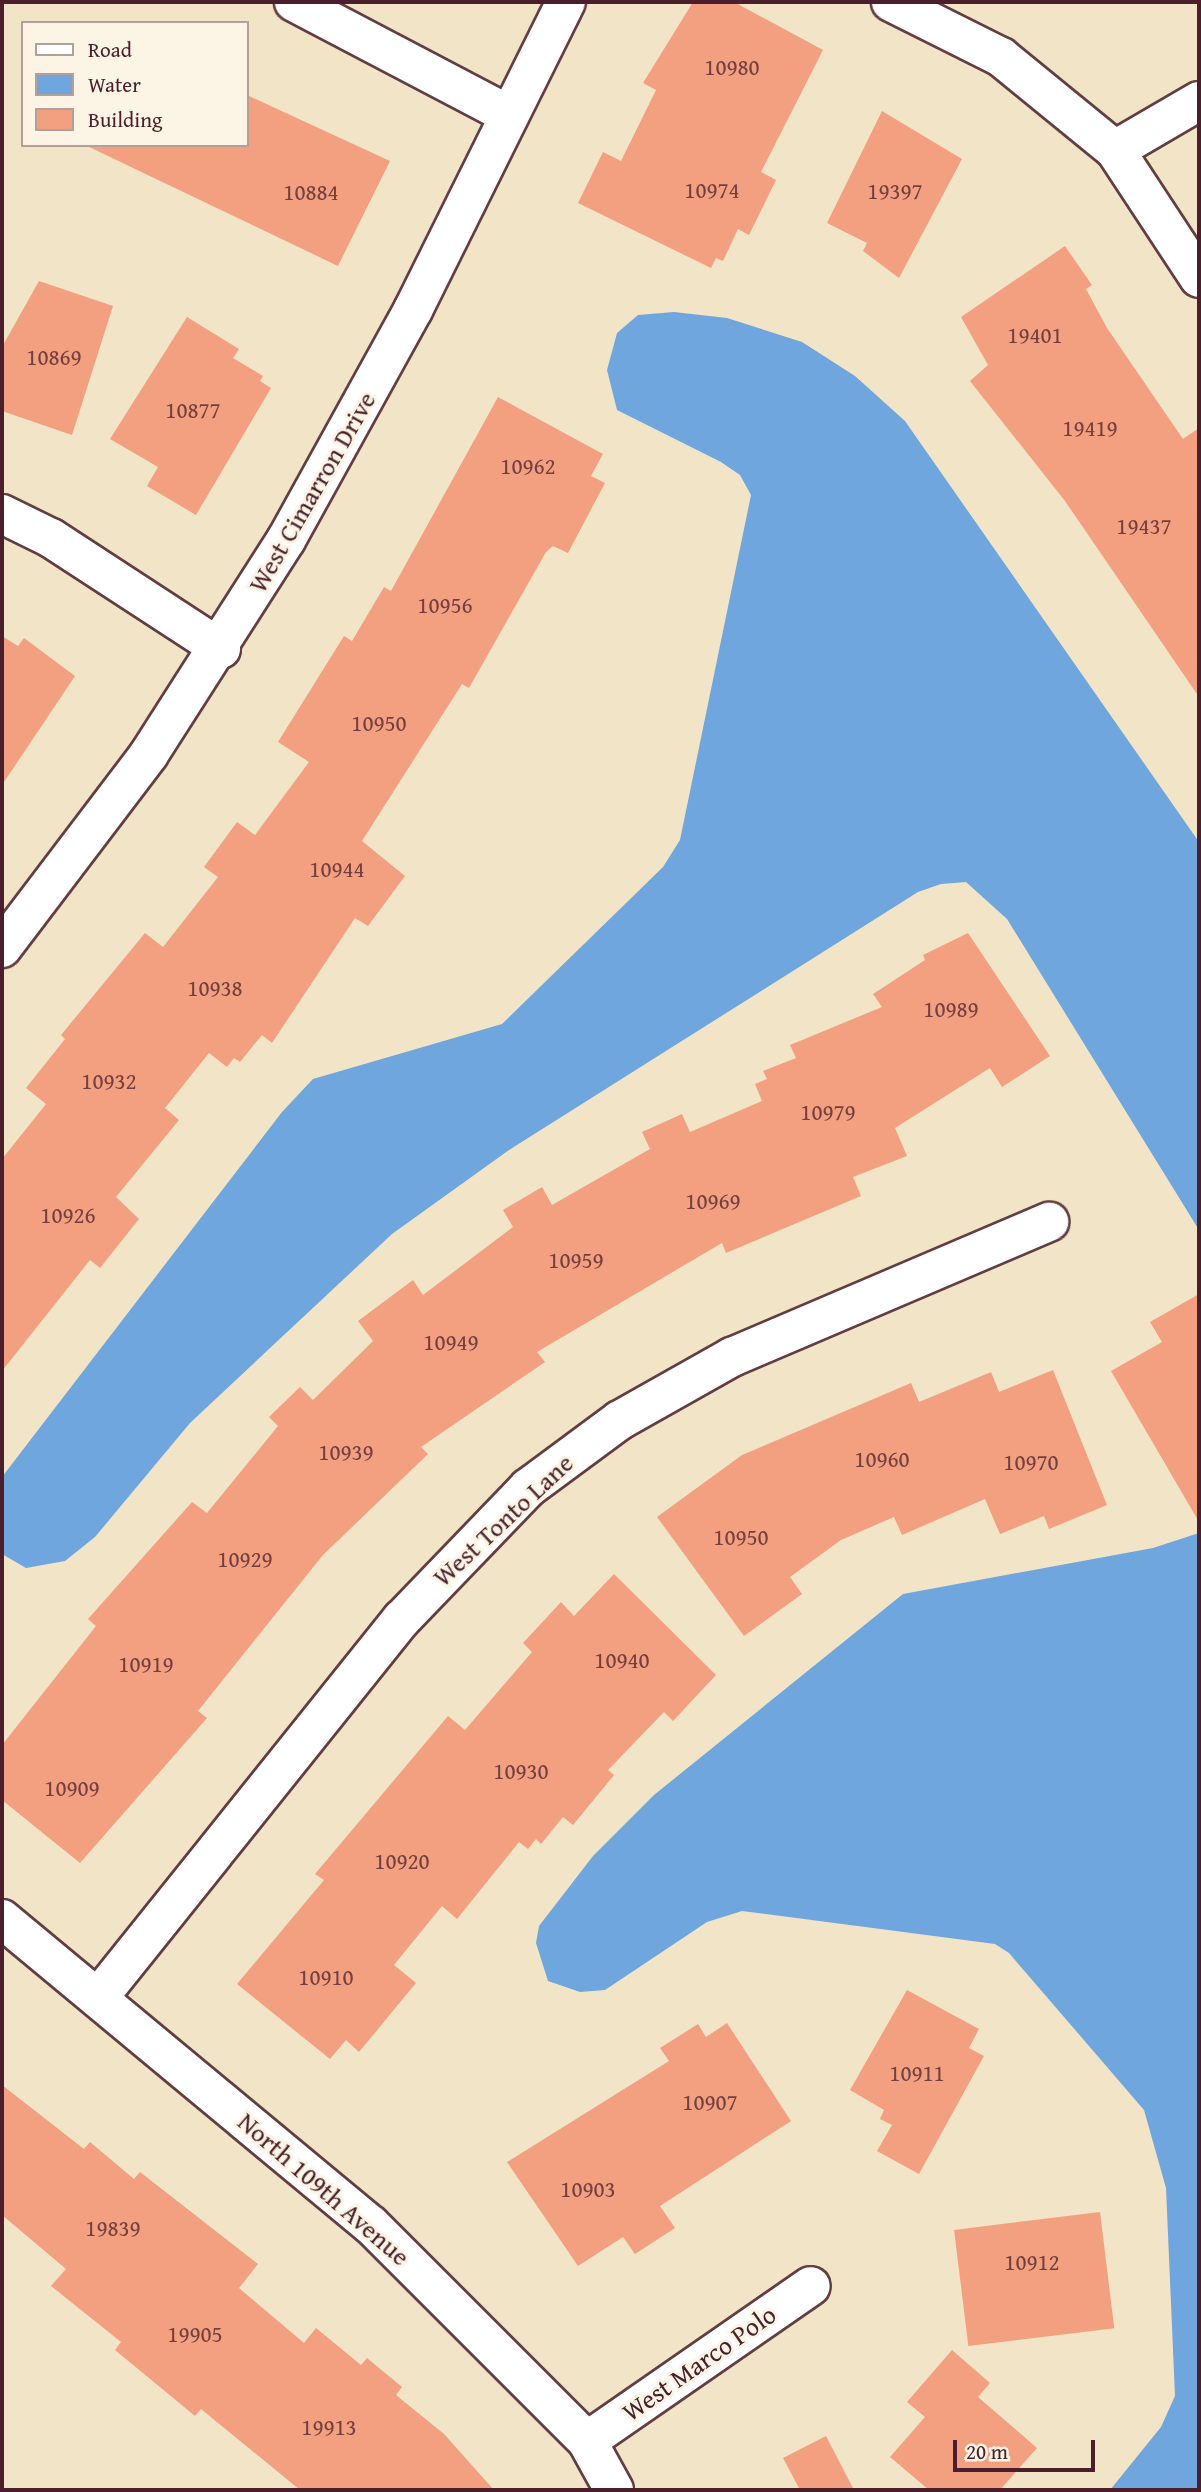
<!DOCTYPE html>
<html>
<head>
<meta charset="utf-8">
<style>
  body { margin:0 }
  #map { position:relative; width:1201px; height:2492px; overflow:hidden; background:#f2e4c7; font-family:"Gentium Book Plus",serif }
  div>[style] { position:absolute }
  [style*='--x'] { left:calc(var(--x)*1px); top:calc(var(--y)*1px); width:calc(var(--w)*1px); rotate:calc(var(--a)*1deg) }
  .water>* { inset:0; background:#6fa6dd }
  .building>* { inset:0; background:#f2a07f; transform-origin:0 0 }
  .roads { filter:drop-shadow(2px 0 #633d42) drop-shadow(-2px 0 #633d42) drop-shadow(0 2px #633d42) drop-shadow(0 -2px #633d42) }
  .minor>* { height:38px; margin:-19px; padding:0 19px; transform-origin:19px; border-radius:19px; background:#fff }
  span { translate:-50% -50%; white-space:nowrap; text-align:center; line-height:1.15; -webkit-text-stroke:6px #fcf5e5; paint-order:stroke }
  .number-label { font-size:23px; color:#743f40 }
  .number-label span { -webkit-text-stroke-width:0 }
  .street-label { font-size:26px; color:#4a1f2b }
  .frame { position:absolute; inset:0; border:4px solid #4a1f2b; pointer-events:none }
  .legend { position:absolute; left:21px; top:21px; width:228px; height:126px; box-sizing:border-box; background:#fcf5e5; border:2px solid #b59f9b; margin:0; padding:9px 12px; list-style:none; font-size:21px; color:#4a1f2b }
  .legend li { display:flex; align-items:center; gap:14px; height:35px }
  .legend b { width:35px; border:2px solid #b59f9b }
  .scale { position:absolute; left:953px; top:2440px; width:142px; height:32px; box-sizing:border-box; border:4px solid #4a1f2b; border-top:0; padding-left:9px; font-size:21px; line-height:24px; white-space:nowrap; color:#4a1f2b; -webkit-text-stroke:5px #fcf5e5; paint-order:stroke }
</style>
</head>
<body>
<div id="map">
  <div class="water">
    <div style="clip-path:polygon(674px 312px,727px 318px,802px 342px,855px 376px,905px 421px,1199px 842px,1199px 1230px,1007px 919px,966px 882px,941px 884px,918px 892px,509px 1150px,392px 1234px,190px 1423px,95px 1537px,65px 1561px,26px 1568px,2px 1554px,2px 1477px,282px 1112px,313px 1079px,502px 1024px,663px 867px,680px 840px,751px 495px,740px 475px,721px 462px,617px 410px,607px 370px,617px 333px,638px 315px)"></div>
    <div style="clip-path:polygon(1199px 1533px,1199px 2490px,1110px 2490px,1161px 2427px,1175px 2396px,1166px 2188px,1144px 2110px,1009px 1953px,995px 1944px,742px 1911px,707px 1922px,605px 1990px,580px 1992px,548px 1981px,536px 1943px,539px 1926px,593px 1856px,654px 1795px,903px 1594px,1153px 1548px)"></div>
  </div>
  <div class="building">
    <div style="clip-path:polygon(693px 2px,734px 2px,823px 50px,761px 172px,776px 180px,749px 235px,738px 229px,723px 261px,716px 258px,711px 268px,578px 203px,603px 152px,621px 161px,656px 90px,643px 83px)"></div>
    <div style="clip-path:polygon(247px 95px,390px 161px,338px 266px,85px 145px,247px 145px)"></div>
    <div style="clip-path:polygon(882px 111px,962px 159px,899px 278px,863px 251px,867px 243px,827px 223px)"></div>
    <div style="clip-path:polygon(1065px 246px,1092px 285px,1086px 289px,1107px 328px,1183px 439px,1199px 428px,1199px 697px,1065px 501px,970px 381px,988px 365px,961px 317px)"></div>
    <div style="clip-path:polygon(39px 281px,113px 306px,72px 435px,2px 411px,2px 347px)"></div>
    <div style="clip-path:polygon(187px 317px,239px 349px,233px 358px,263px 376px,260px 381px,271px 388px,196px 515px,147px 486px,158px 467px,110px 439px)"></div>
    <div style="clip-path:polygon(498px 397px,603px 454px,591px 476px,605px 483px,568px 553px,553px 546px,546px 552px,469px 688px,462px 684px,362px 841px,405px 876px,368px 926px,355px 918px,272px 1043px,262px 1035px,240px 1062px,234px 1058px,227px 1067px,209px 1053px,165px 1108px,179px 1120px,116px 1197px,139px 1219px,100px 1268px,90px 1260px,2px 1371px,2px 1159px,46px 1104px,26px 1088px,65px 1039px,61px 1035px,145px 933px,163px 947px,218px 877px,204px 867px,237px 822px,255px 835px,309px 762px,278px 742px,344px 636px,352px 641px,384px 587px,391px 591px)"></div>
    <div style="clip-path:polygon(2px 636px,18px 646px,24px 638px,75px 676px,2px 785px)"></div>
    <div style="clip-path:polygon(968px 933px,1050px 1056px,1002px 1087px,990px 1068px,895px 1128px,907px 1156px,853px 1177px,861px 1196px,726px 1253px,722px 1243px,537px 1352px,545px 1362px,421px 1447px,428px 1454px,323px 1555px,198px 1711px,207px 1718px,80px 1863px,2px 1800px,2px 1745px,96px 1626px,88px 1619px,192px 1502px,207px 1513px,278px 1426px,269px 1417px,300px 1387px,313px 1400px,373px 1341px,358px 1321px,413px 1280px,423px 1295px,513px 1227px,503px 1210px,542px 1187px,552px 1205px,650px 1149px,642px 1132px,682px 1114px,690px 1132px,762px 1101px,755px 1084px,767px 1079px,763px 1071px,796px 1058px,790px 1045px,882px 1007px,873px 994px,925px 960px,923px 955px)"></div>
    <div style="clip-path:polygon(1199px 1294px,1199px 1522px,1111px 1371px,1162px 1342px,1150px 1322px)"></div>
    <div style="clip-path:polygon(1053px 1370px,1107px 1505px,1049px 1529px,1044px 1516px,1000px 1534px,985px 1499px,902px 1535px,894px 1517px,841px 1540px,790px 1577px,802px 1594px,744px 1636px,657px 1517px,742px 1455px,911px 1383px,919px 1402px,991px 1372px,999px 1392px)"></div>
    <div style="clip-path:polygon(614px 1574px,716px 1675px,673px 1721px,664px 1712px,608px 1770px,614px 1775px,573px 1825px,563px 1817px,541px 1844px,536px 1839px,528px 1849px,519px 1842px,457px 1919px,442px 1906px,394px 1965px,416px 1983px,359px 2052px,346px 2040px,330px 2059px,237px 1984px,324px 1880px,315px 1874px,448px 1716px,465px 1730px,532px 1652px,523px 1643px,561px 1602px,574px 1616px)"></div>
    <div style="clip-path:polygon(907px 1990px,979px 2029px,969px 2048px,984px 2056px,919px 2174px,877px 2151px,892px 2125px,880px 2119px,884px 2110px,850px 2090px)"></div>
    <div style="clip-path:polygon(727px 2023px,791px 2121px,660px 2206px,675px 2228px,635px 2254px,623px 2237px,578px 2266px,507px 2162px,669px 2061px,660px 2048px,698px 2024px,706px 2037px)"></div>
    <div style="clip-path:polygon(2px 2085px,84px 2149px,90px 2142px,134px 2179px,140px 2172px,258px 2264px,239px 2288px,304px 2343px,316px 2328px,361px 2365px,367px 2358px,402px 2387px,396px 2395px,444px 2434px,494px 2490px,300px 2490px,201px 2409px,195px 2416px,115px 2350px,121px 2342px,51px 2286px,66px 2269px,2px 2215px)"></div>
    <div style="left:1100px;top:2212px;width:117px;height:147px;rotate:83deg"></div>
    <div style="clip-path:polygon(952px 2350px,990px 2383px,978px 2397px,1037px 2448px,1000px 2490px,929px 2490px,890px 2457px,925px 2417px,907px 2402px)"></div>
    <div style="clip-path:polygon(826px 2436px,854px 2490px,800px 2490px,783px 2458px)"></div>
  </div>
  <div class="roads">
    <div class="minor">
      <div style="--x:294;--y:2;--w:243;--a:27.7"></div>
      <div style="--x:891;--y:2;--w:123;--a:26.6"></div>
      <div style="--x:1001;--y:57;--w:147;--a:39.2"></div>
      <div style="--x:1115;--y:150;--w:153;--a:56.7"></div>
      <div style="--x:1115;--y:150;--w:97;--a:-30.3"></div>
      <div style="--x:2;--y:514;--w:55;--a:26.1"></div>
      <div style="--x:51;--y:538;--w:203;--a:33.1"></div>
      <div style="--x:2;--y:948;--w:243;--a:-52.8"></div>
      <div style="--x:149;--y:754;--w:254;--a:-57.4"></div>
      <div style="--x:286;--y:540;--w:263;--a:-61.1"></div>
      <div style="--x:413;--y:310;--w:344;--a:-63.6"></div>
      <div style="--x:2;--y:1919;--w:479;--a:39.7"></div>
      <div style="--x:371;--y:2225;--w:305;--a:45"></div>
      <div style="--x:587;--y:2441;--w:56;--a:61.1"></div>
      <div style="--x:98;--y:1998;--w:486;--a:-51.3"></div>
      <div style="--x:402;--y:1619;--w:182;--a:-46.1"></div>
      <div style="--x:528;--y:1488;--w:114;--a:-36.5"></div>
      <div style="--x:620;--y:1420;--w:129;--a:-29.4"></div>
      <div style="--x:732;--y:1357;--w:345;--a:-23.1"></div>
      <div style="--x:587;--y:2441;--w:272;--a:-34.7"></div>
    </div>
  </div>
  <div class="number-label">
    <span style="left:732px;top:67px">10980</span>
    <span style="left:712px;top:190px">10974</span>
    <span style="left:895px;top:191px">19397</span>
    <span style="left:311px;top:192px">10884</span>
    <span style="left:1035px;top:335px">19401</span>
    <span style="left:54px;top:357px">10869</span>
    <span style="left:193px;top:410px">10877</span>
    <span style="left:1090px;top:428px">19419</span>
    <span style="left:528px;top:466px">10962</span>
    <span style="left:1144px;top:526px">19437</span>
    <span style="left:445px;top:605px">10956</span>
    <span style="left:379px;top:723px">10950</span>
    <span style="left:337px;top:869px">10944</span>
    <span style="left:215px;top:988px">10938</span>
    <span style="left:951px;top:1009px">10989</span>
    <span style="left:109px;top:1081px">10932</span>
    <span style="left:828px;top:1112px">10979</span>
    <span style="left:713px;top:1201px">10969</span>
    <span style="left:68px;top:1215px">10926</span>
    <span style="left:576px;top:1260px">10959</span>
    <span style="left:451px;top:1342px">10949</span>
    <span style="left:346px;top:1452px">10939</span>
    <span style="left:882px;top:1459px">10960</span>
    <span style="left:1031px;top:1462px">10970</span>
    <span style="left:741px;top:1537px">10950</span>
    <span style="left:245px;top:1559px">10929</span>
    <span style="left:622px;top:1660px">10940</span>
    <span style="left:146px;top:1664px">10919</span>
    <span style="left:521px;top:1771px">10930</span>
    <span style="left:72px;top:1788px">10909</span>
    <span style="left:402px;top:1861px">10920</span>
    <span style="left:326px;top:1977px">10910</span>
    <span style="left:917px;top:2073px">10911</span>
    <span style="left:710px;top:2102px">10907</span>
    <span style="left:588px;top:2189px">10903</span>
    <span style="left:113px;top:2228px">19839</span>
    <span style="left:1032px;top:2262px">10912</span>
    <span style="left:195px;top:2334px">19905</span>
    <span style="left:329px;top:2427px">19913</span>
  </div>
  <div class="street-label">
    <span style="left:312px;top:492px;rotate:-60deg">West Cimarron Drive</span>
    <span style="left:503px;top:1520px;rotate:-43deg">West Tonto Lane</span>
    <span style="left:324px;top:2189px;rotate:41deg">North 109th Avenue</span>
    <span style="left:699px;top:2363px;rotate:-35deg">West Marco Polo</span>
  </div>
  <div class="frame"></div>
  <ul class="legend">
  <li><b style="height:9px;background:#fff"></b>Road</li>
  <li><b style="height:19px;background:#6fa6dd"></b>Water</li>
  <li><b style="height:19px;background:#f2a07f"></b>Building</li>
  </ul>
  <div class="scale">20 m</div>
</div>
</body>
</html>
